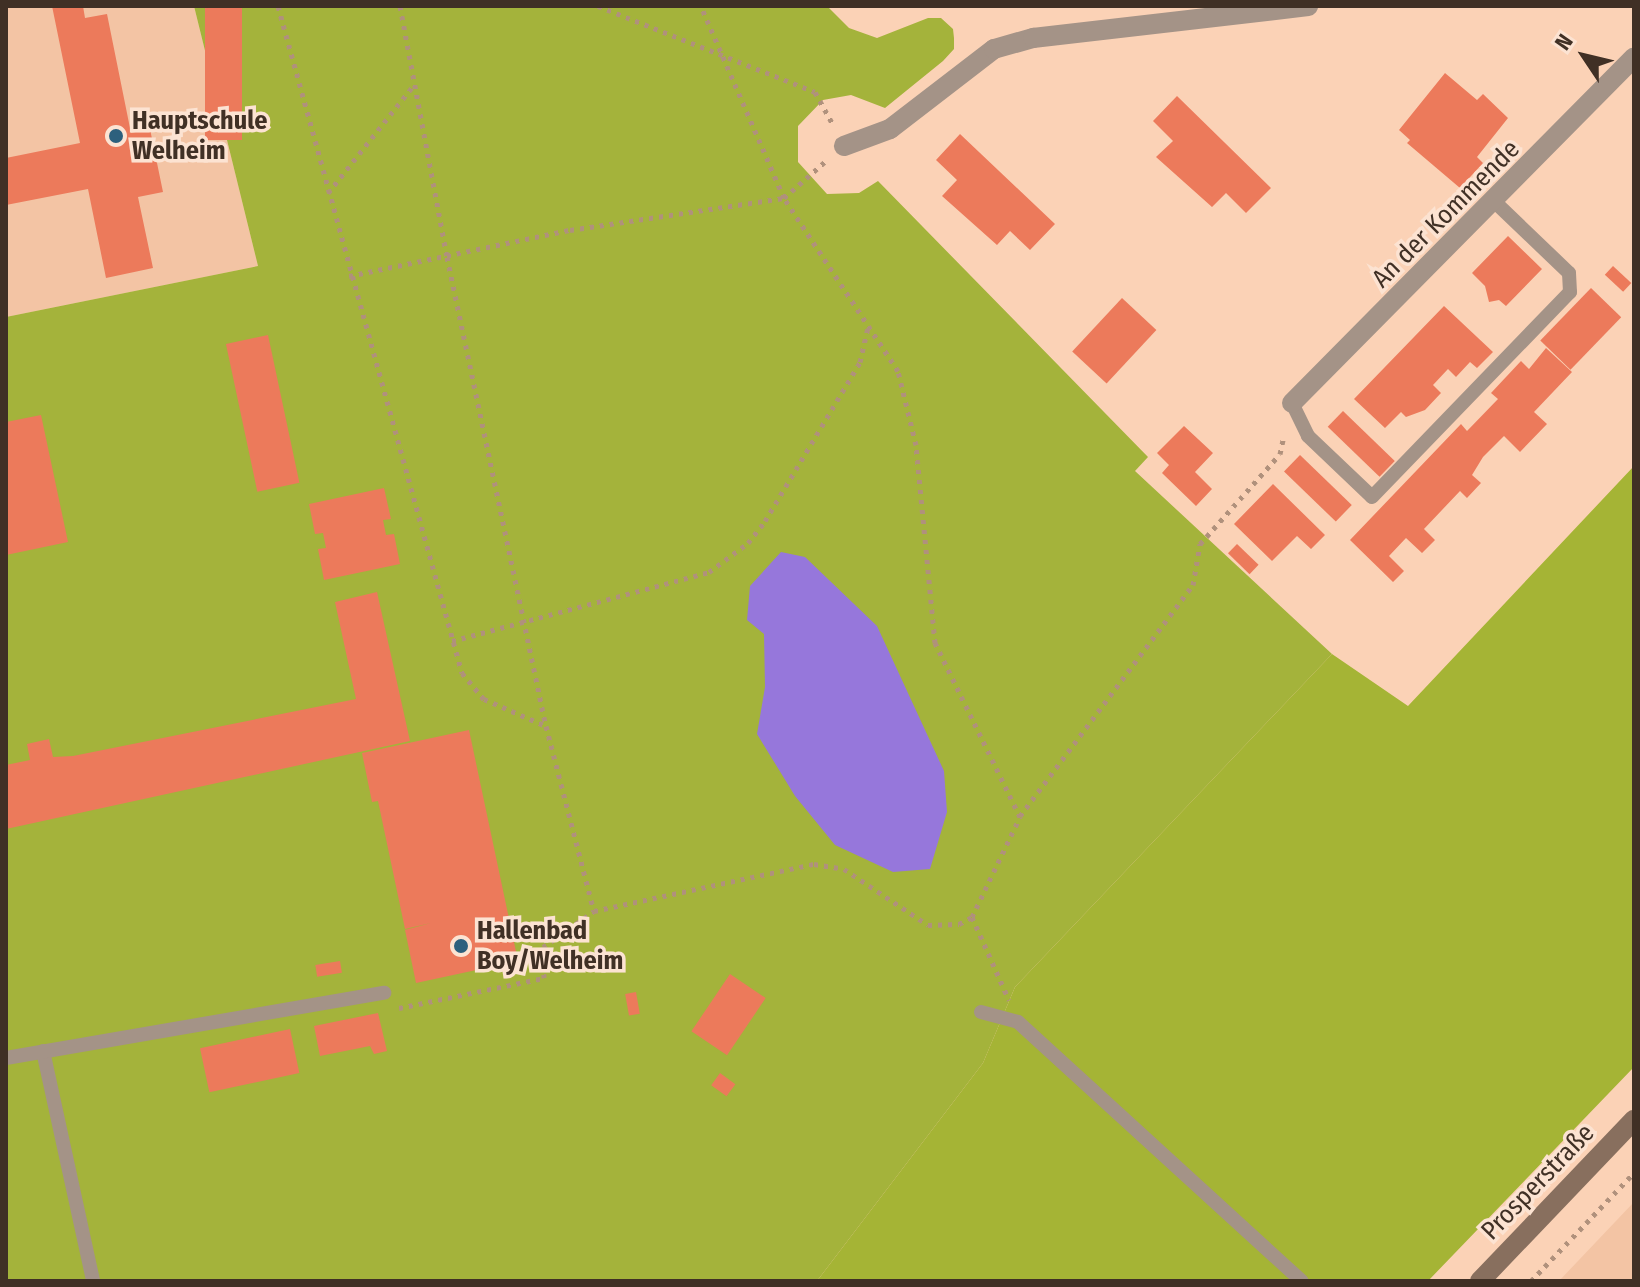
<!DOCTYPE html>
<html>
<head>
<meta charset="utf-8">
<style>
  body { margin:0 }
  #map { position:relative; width:1640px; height:1287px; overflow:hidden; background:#fbd2b6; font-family:"Fira Sans Condensed",sans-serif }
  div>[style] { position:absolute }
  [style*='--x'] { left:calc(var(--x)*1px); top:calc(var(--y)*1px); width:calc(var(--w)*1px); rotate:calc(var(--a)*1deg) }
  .built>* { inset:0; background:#f3c4a4 }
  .green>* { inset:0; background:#a4b33b }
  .forest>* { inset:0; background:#a5b435 }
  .water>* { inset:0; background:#9677db }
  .building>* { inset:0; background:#ec7a5b; transform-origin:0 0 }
  .path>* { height:5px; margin-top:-2.5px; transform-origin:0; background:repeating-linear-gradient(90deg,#b0917c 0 4px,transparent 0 10px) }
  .lane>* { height:14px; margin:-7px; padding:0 7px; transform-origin:7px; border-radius:7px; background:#a49387 }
  .street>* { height:20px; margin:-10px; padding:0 10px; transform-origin:10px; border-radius:10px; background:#a49387 }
  .secondary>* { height:20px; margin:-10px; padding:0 10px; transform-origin:10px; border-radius:10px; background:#886f5e }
  .dots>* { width:22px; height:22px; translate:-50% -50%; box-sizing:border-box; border:4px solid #fce3d2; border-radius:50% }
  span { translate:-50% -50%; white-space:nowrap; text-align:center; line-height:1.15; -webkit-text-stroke:7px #fce3d2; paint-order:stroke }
  .poi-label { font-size:26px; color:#403025; font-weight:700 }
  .left { translate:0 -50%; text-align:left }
  .street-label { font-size:26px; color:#403025 }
  .frame { position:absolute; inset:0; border:8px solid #403025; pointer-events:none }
  .north { position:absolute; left:1544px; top:16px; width:80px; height:80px; -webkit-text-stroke:6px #fce3d2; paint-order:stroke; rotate:305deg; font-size:22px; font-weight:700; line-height:32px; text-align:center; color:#403025 }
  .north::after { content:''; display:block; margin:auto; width:28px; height:36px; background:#403025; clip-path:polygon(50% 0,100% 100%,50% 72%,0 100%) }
</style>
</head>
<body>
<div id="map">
  <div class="built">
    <div style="clip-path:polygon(6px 6px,194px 6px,258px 266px,6px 317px)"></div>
    <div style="clip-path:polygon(1634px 1202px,1634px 1281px,1559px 1281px)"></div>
  </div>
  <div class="green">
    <div style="clip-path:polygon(194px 6px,827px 6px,849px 28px,877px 38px,928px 18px,941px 18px,953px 29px,954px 38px,954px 49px,943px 61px,885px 108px,851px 95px,823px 100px,798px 126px,798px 162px,827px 194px,859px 193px,878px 181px,1148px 457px,1135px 471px,1332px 654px,1015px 987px,983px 1063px,817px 1281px,6px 1281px,6px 317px,258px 266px)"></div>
  </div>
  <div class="forest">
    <div style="clip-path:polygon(1634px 466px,1634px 1067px,1428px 1281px,817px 1281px,983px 1063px,1015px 987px,1332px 654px,1408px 706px)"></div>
  </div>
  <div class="water">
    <div style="clip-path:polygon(781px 552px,805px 557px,877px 626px,944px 771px,947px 812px,930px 869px,893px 872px,835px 845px,795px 796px,757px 734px,765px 687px,764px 634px,747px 620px,750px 586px)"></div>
  </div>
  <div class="building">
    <div style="clip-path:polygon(52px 6px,83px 6px,85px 18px,107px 14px,131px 133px,150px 129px,163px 192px,138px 197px,153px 268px,106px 278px,88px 189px,6px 205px,6px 158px,80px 143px)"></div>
    <div style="left:205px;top:6px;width:37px;height:134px"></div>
    <div style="clip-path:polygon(1445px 73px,1477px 100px,1483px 94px,1508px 118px,1477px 157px,1483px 163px,1460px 188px,1407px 143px,1410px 140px,1399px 130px)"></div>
    <div style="clip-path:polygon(1177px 96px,1271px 188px,1246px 213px,1226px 193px,1212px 207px,1156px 157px,1173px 141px,1153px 121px)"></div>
    <div style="clip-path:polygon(960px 134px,1055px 224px,1030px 250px,1010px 231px,997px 245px,942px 196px,957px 180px,936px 160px)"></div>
    <div style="clip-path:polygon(1508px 236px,1542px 269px,1506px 306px,1499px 300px,1489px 302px,1485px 286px,1472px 273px)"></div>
    <div style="left:1613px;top:266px;width:25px;height:12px;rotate:43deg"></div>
    <div style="left:1591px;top:288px;width:42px;height:73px;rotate:44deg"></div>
    <div style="left:1122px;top:298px;width:47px;height:73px;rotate:43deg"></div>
    <div style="clip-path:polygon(1444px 306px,1493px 352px,1477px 368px,1470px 362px,1456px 377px,1448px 369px,1433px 385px,1441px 393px,1425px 410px,1406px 417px,1401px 412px,1385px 428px,1354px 399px)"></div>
    <div style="left:268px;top:335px;width:151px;height:43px;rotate:78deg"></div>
    <div style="clip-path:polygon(1546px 348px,1572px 372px,1534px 412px,1547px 424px,1520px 452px,1504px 436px,1483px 457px,1472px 475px,1481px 483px,1467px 498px,1460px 491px,1424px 529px,1435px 540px,1422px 553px,1406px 538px,1389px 556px,1404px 571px,1393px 582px,1350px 540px,1461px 424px,1467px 431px,1498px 399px,1491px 393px,1521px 361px,1529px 369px)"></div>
    <div style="left:1343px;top:411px;width:72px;height:22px;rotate:44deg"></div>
    <div style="clip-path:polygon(41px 415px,68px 542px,6px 555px,6px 422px)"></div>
    <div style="clip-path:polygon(1184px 426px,1213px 453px,1195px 472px,1212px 489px,1196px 506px,1162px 473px,1169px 465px,1157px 453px)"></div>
    <div style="left:1300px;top:455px;width:72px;height:23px;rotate:44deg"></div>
    <div style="clip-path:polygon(1273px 484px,1325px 535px,1311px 549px,1297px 536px,1272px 561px,1234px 524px)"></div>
    <div style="clip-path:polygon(384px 488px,391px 519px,383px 520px,386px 535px,394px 534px,400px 564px,324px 580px,318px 549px,326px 548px,323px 533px,315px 534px,309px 504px)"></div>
    <div style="left:1237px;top:544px;width:30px;height:13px;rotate:44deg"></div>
    <div style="clip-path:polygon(377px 592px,410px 741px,6px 829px,6px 765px,30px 760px,27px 744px,49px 739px,53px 757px,73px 756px,356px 699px,335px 602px)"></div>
    <div style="clip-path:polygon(469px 730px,518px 961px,416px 983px,405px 930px,431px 923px,405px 929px,378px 801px,372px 802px,362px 753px)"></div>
    <div style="left:340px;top:961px;width:12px;height:25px;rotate:81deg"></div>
    <div style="left:730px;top:974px;width:43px;height:69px;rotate:34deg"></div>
    <div style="left:636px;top:992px;width:22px;height:11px;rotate:80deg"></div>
    <div style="clip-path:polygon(378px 1013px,387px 1051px,374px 1054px,370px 1046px,320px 1056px,314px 1026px)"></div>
    <div style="left:290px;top:1029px;width:45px;height:92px;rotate:78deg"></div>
    <div style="left:720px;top:1073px;width:19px;height:15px;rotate:36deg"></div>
  </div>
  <div class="path">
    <div style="--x:278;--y:6;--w:692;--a:74.58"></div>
    <div style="--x:462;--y:673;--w:34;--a:50"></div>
    <div style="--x:484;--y:699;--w:68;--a:23.5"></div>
    <div style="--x:546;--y:726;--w:191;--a:75.5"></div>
    <div style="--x:400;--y:6;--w:255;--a:79.4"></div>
    <div style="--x:447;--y:257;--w:479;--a:78.1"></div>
    <div style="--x:598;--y:6;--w:233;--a:21.6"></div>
    <div style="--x:815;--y:92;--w:38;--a:61"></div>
    <div style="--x:328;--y:193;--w:138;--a:-51.5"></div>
    <div style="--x:349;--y:276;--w:226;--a:-11.8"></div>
    <div style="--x:570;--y:230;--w:216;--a:-8.5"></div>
    <div style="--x:784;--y:198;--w:57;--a:-41.5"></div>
    <div style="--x:452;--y:641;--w:266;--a:-15"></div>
    <div style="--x:709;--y:572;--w:49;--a:-36.6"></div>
    <div style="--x:748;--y:543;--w:28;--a:-52"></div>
    <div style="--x:765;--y:521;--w:185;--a:-59.1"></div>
    <div style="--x:860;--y:362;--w:36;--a:-77"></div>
    <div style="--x:1020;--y:816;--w:289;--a:-53.2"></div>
    <div style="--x:1193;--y:585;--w:42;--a:-80.3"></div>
    <div style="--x:1200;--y:544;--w:120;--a:-48.4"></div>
    <div style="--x:1280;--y:454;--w:19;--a:-78"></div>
    <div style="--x:972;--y:917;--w:91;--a:66"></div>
    <div style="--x:399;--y:1008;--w:148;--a:-11.7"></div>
    <div style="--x:544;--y:978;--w:31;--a:-92"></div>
    <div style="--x:543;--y:947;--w:62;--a:-35.2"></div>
    <div style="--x:594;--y:911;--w:225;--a:-12.1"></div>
    <div style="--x:814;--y:864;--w:30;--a:9"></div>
    <div style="--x:844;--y:869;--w:101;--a:33.7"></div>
    <div style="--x:928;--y:925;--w:31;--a:-2"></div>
    <div style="--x:959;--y:924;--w:15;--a:-28"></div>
    <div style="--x:972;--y:917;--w:111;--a:-64.4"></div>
    <div style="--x:1020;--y:817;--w:194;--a:-116"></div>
    <div style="--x:935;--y:643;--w:199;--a:-95.5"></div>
    <div style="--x:916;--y:445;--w:76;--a:-103.7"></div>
    <div style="--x:898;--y:371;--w:207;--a:-123.4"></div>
    <div style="--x:784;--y:198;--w:209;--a:-113.4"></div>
    <div style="--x:1531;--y:1281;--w:149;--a:-46.4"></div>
  </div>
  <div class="lane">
    <div style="--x:1292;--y:403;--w:37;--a:64"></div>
    <div style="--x:1308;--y:436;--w:88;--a:43.6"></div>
    <div style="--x:1372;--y:497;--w:285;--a:-46"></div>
    <div style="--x:1570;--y:292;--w:19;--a:-93"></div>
    <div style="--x:1569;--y:273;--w:101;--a:-136.2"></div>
    <div style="--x:981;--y:1012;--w:38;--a:15"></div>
    <div style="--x:1018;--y:1022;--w:384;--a:42.4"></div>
    <div style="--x:43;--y:1051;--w:235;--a:77.7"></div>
    <div style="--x:6;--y:1058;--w:384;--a:-9.8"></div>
  </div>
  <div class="street">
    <div style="--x:844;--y:146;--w:49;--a:-20.3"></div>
    <div style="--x:890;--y:129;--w:131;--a:-37.6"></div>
    <div style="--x:994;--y:49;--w:41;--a:-15.8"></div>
    <div style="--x:1033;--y:38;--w:277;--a:-6.6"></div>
    <div style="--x:1292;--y:403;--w:486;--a:-45.3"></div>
  </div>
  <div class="secondary">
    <div style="--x:1480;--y:1281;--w:223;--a:-46.3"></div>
  </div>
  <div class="dots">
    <div style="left:116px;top:136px;background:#2d607d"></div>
    <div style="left:461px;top:946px;background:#2d607d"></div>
  </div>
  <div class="poi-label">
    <span class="left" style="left:132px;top:136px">Hauptschule<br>Welheim</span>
    <span class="left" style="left:477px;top:946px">Hallenbad<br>Boy/Welheim</span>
  </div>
  <div class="street-label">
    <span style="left:1446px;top:214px;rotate:-45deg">An der Kommende</span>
    <span style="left:1538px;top:1182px;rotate:-46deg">Prosperstraße</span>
  </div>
  <div class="frame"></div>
  <div class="north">N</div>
</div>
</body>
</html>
